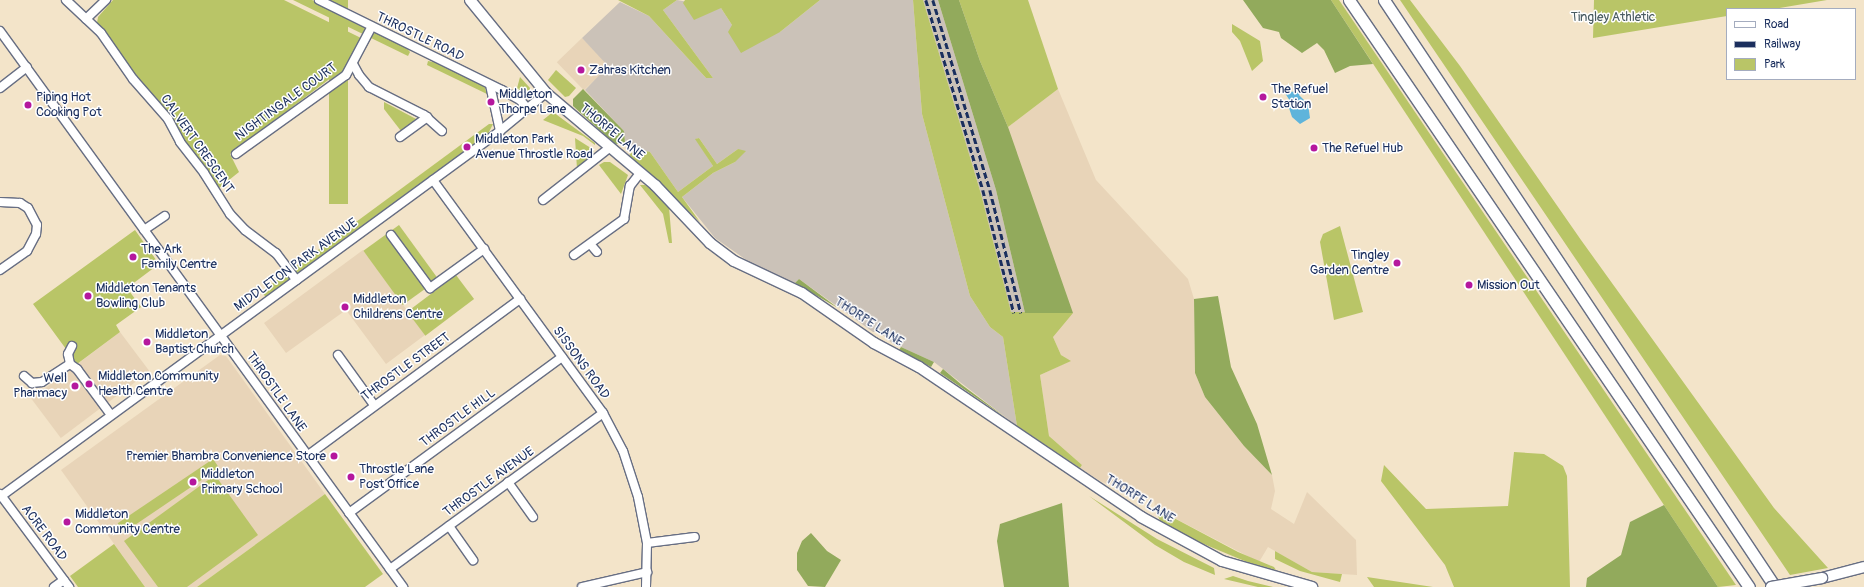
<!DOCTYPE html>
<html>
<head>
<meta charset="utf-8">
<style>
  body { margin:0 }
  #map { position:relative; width:1864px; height:587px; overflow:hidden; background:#f3e4c9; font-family:Pangolin,sans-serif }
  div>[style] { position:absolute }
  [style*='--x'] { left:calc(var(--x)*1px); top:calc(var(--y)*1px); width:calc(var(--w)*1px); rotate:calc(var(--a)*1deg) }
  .built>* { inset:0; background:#e8d4b8; transform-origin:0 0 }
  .industrial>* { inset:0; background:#cbc2b8 }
  .green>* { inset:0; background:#b9c567; transform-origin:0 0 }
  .forest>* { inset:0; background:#92aa5c }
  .water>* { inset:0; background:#5fb4db }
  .roads { filter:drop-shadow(1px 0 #676e83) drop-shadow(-1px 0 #676e83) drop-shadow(0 1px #676e83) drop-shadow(0 -1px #676e83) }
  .minor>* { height:8px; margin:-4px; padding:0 4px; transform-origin:4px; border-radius:4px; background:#fff }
  .major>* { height:10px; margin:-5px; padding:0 5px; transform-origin:5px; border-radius:5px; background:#fff }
  .highway>* { height:11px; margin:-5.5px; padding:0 5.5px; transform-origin:5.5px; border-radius:5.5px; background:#fff }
  .rail>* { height:2.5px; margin-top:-1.25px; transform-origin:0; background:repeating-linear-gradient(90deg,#1b2f5e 0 6px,transparent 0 9px) }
  .bridges { filter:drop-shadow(1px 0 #676e83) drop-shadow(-1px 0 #676e83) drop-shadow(0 1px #676e83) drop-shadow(0 -1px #676e83) }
  .major-bridge>* { height:10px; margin:-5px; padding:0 5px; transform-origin:5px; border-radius:5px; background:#fff }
  .dots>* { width:11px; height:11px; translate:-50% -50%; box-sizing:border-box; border:2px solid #fff; border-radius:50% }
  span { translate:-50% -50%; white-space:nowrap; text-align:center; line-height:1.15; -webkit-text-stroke:3px #fff; paint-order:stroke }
  .park-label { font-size:13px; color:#4a5c61 }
  .street-label { font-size:13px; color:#1b2f5e }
  .poi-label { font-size:13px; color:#1b2f5e }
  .left { translate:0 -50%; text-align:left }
  .right { translate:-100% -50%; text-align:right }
  .legend { position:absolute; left:1726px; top:8px; width:130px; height:72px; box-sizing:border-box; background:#fff; border:1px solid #a4acbf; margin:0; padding:5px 7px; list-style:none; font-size:12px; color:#1b2f5e }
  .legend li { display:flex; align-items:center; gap:8px; height:20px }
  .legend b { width:20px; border:1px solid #a4acbf }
</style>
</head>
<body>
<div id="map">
  <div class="built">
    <div style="left:582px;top:38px;width:39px;height:35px;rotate:46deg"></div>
    <div style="clip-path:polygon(1058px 89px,1096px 180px,1188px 279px,1194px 299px,1195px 373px,1205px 397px,1244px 446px,1272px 475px,1275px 491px,1271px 509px,1294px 524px,1307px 492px,1356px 540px,1357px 575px,1312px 572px,1268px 547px,1259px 562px,1155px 508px,1154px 499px,1102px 482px,1080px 468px,1082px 465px,1049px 436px,1040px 375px,1070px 361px,1061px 355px,1053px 337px,1008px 127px)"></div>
    <div style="clip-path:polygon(363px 250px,425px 335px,386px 364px,346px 310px,286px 353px,264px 323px)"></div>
    <div style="left:120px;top:332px;width:49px;height:111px;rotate:53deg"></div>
    <div style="clip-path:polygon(220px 355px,226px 356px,325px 494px,197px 587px,145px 587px,61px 470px)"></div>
  </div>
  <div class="industrial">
    <div style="clip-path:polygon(677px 0,721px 8px,732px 25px,780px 32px,820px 0,913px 0,922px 114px,970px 296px,990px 327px,1003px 337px,1017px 426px,934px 362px,892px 343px,879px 332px,873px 332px,799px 279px,795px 283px,755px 266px,715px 238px,682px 197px,713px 173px,735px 162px,738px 149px,717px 164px,699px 138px,696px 139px,713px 166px,678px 192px,650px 152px,634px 150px,625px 143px,624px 131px,585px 90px,608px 66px,582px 38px,620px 2px,649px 16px,706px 78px,713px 78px,663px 10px)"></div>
    <div style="clip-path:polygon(923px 0,938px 0,996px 190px,1025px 313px,1011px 313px,981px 194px)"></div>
  </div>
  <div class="green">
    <div style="clip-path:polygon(113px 0,284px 0,361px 38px,351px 58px,336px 74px,230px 154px,239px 172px,219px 188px,183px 138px,174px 119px,138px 79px,97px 23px,98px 17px)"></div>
    <div style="clip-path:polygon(293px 0,312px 0,404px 45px,410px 52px,408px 56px)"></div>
    <div style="left:329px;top:0;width:19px;height:204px"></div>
    <div style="clip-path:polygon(618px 0,677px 0,663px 10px,713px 78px,706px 78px,649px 16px)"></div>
    <div style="clip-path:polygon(685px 0,820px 0,780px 32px,741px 53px,728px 32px,732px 25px,721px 8px,694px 20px,683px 3px)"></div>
    <div style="clip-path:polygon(913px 0,923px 0,981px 194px,1011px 312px,1073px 313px,1053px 337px,1061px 355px,1071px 361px,1040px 375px,1049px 436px,1082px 465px,1080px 468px,1017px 426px,1003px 337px,990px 327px,970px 296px,922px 114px)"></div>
    <div style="clip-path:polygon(959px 0,1028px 0,1058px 89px,1008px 127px,980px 61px)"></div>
    <div style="clip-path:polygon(1331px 0,1339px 0,1736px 585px,1718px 587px)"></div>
    <div style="clip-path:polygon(1400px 0,1410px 0,1460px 66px,1581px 240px,1774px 508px,1828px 568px,1790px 575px)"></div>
    <div style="clip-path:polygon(1594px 0,1827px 0,1773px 9px,1727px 9px,1727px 16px,1593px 38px)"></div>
    <div style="clip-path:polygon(1232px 24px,1260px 41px,1263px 61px,1252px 71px,1240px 41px,1232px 32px)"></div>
    <div style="clip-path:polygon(428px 61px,444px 64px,484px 85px,487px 94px,427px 65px)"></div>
    <div style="clip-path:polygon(556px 70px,576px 88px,569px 96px,565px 97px,548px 80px)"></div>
    <div style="clip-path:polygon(520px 77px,530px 88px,528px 96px,516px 92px)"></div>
    <div style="clip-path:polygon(384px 102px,418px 120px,401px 131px,384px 109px)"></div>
    <div style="clip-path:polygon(553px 112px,595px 143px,595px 145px,583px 136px,543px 120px)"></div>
    <div style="clip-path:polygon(489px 124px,493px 124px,488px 134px,266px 297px,261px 292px)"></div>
    <div style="clip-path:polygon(575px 138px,594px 150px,591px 159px,577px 169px)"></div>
    <div style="clip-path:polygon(699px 138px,717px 164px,738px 149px,746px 151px,735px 162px,713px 173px,682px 197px,700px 222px,629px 155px,637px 149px,650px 152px,678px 192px,713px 166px,695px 139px)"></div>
    <div style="clip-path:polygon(604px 162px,610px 162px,628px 175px,621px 194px,599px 165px)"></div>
    <div style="clip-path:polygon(640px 185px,645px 185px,657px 194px,669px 207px,672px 243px,669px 243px,663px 214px)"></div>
    <div style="left:399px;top:225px;width:67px;height:44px;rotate:54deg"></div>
    <div style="clip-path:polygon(1340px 226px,1363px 312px,1334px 320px,1320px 242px,1323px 234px)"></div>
    <div style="clip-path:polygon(135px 230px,159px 264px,127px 288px,141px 307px,116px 325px,120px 332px,77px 364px,33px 304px)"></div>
    <div style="left:456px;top:275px;width:30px;height:61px;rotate:53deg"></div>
    <div style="clip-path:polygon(1514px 452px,1544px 454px,1563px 466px,1567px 476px,1570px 587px,1454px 587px,1445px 565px,1381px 481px,1384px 465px,1426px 509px,1508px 506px)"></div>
    <div style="left:213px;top:459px;width:11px;height:115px;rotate:56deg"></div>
    <div style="clip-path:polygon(215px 475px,258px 535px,187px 587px,158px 587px,124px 541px)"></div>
    <div style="clip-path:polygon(325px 494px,383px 574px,365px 587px,197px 587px)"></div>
    <div style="clip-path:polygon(1089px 496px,1157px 539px,1214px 568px,1215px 575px,1184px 562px,1155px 545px)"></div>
    <div style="clip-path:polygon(1155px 508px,1238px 552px,1274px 567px,1276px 570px,1247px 562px,1194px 540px,1160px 521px)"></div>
    <div style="clip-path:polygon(114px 544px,145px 587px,78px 587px,70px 576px)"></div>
    <div style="clip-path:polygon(1275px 551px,1312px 572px,1342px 574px,1340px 582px,1300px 571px,1275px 559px)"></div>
    <div style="clip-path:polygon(1233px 576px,1248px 581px,1273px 587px,1258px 587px,1224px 579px)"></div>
    <div style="clip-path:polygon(1367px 577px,1433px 587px,1374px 587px)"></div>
  </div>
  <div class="forest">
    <div style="clip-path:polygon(938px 0,959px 0,980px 61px,1008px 127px,1073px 313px,1025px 313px,996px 190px)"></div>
    <div style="clip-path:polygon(1243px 0,1331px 0,1373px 64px,1350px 66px,1335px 73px,1324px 50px,1317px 43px,1302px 53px,1281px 38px,1279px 32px,1263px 28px)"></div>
    <div style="clip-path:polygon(583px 89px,624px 131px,625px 143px,615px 144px,573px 106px,573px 99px)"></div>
    <div style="clip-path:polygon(799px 279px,838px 308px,795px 283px)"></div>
    <div style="clip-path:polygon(1218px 296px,1231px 367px,1257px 424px,1272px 475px,1244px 446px,1205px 397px,1195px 373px,1194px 299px)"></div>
    <div style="clip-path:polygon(901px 347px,934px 362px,931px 367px,899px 350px)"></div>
    <div style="clip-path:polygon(943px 369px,962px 385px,1005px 417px,940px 373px)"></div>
    <div style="clip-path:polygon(1062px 503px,1069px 587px,1004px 587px,997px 541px,1000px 524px)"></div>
    <div style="clip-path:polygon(1664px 505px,1718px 587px,1586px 587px,1587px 578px,1621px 555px,1630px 522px)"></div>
    <div style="clip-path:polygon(811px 533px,827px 551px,841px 560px,825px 587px,808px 586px,797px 570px,797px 553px,802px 541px)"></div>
  </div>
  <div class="water">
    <div style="clip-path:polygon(1302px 90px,1299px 95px,1308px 104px,1310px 118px,1300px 124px,1292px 117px,1288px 105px,1290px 101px,1285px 93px)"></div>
  </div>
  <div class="roads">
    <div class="minor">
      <div style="--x:66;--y:0;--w:48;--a:43.3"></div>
      <div style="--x:101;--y:33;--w:56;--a:55.2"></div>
      <div style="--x:133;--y:79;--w:53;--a:48.8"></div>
      <div style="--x:168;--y:119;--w:26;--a:62"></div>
      <div style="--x:180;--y:142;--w:39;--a:52"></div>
      <div style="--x:204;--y:173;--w:49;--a:57.6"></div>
      <div style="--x:230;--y:214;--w:22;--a:47"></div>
      <div style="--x:245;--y:230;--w:39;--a:37"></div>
      <div style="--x:276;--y:253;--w:34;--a:53"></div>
      <div style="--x:319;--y:0;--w:204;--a:26.2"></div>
      <div style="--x:502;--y:90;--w:21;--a:29"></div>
      <div style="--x:520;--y:100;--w:12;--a:48"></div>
      <div style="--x:86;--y:19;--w:28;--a:-44"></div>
      <div style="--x:0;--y:31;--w:687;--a:54.06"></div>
      <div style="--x:353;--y:64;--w:13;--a:61"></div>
      <div style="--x:359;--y:75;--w:16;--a:50"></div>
      <div style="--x:369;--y:87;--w:62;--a:27"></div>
      <div style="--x:424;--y:115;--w:24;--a:42"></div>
      <div style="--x:490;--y:85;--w:47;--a:77.7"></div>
      <div style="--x:0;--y:88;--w:34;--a:-38"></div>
      <div style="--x:400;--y:137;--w:34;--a:-36"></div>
      <div style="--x:236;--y:154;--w:135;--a:-35.7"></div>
      <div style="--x:346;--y:75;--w:55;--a:-62"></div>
      <div style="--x:433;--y:180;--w:288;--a:53.9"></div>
      <div style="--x:603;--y:413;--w:43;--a:62.2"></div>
      <div style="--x:623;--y:451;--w:48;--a:71.9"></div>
      <div style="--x:638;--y:497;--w:47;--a:78.9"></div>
      <div style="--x:647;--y:543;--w:44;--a:91.3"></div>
      <div style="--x:543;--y:200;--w:84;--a:-38.2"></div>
      <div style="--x:0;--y:202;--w:20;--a:3"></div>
      <div style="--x:20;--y:203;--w:9;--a:32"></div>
      <div style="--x:28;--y:208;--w:19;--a:62"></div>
      <div style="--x:37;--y:225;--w:9;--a:96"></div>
      <div style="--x:36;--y:234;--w:19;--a:118"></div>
      <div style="--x:27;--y:251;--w:33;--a:145"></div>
      <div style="--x:144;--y:230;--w:25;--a:-34"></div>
      <div style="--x:391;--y:235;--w:66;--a:53.7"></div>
      <div style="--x:430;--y:288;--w:67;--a:-35.8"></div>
      <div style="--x:591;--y:245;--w:9;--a:49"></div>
      <div style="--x:574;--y:255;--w:62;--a:-35.8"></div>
      <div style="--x:624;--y:219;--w:34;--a:-80"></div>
      <div style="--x:630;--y:186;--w:16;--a:-52"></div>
      <div style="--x:338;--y:355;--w:62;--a:54.2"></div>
      <div style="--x:70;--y:364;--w:10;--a:-101"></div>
      <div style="--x:68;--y:354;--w:9;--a:-63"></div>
      <div style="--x:24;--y:376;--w:11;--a:41"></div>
      <div style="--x:32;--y:383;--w:10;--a:-6"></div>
      <div style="--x:42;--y:382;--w:33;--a:-33"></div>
      <div style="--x:70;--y:364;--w:9;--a:36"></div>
      <div style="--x:77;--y:369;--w:57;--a:53.5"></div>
      <div style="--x:307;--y:456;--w:265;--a:-36.4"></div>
      <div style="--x:508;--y:482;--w:43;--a:54.5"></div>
      <div style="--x:0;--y:494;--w:116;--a:53.4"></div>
      <div style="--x:0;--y:497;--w:620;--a:-36.2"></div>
      <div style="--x:500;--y:131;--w:60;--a:-39.6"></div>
      <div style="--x:349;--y:513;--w:264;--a:-36.2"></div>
      <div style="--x:449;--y:526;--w:42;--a:54.8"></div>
      <div style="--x:647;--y:543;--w:48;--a:-7.1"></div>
      <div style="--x:390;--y:569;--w:264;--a:-36.2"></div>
      <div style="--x:54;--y:587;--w:12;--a:-35"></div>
      <div style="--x:582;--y:587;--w:67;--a:-13"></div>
    </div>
    <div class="major">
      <div style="--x:470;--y:0;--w:120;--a:50.7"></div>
      <div style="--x:546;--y:93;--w:143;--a:40.2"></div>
      <div style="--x:655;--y:185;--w:80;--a:46.5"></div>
      <div style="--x:710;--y:243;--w:30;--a:37"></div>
      <div style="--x:734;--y:261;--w:75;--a:25.2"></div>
      <div style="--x:802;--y:293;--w:88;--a:34.8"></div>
      <div style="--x:874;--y:343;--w:51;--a:28.1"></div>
      <div style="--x:919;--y:367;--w:268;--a:34"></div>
      <div style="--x:1141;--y:517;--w:92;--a:28.5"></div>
      <div style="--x:1222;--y:561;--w:94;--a:16.1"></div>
      <div style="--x:1822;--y:578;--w:43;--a:-14.7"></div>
    </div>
    <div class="highway">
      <div style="--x:1349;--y:0;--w:710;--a:55.73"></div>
      <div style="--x:1384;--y:0;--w:705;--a:56.33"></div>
    </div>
  </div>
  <div class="rail">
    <div style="--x:926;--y:0;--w:198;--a:73.3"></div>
    <div style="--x:983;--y:190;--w:127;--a:75.9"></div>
    <div style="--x:933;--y:0;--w:198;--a:73.3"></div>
    <div style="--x:990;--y:190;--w:127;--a:75.9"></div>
  </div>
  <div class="bridges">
    <div class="major-bridge">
      <div style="--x:1771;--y:587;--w:52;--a:-10"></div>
    </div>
  </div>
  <div class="dots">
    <div style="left:581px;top:70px;background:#b5179e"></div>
    <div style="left:1263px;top:97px;background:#b5179e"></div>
    <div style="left:491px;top:102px;background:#b5179e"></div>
    <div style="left:28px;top:105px;background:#b5179e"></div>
    <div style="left:467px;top:147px;background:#b5179e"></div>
    <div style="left:1314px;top:148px;background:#b5179e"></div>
    <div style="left:133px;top:257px;background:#b5179e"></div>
    <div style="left:1397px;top:263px;background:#b5179e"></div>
    <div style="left:1469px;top:285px;background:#b5179e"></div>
    <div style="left:88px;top:296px;background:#b5179e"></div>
    <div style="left:345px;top:307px;background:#b5179e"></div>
    <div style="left:147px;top:342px;background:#b5179e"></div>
    <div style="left:89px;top:384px;background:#b5179e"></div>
    <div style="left:75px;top:386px;background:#b5179e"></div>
    <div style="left:334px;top:456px;background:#b5179e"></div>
    <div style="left:351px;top:477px;background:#b5179e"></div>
    <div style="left:193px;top:482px;background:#b5179e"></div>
    <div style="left:67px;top:522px;background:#b5179e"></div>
  </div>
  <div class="park-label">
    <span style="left:1613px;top:17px">Tingley Athletic</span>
  </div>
  <div class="street-label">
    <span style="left:420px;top:37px;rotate:26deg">THROSTLE ROAD</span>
    <span style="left:286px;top:102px;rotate:-36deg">NIGHTINGALE COURT</span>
    <span style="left:612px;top:132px;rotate:40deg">THORPE LANE</span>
    <span style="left:197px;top:144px;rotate:55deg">CALVERT CRESCENT</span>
    <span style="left:296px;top:265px;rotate:-36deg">MIDDLETON PARK AVENUE</span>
    <span style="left:869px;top:322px;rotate:33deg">THORPE LANE</span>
    <span style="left:581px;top:363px;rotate:54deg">SISSONS ROAD</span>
    <span style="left:406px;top:367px;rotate:-36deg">THROSTLE STREET</span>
    <span style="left:276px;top:392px;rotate:55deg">THROSTLE LANE</span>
    <span style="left:458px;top:418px;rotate:-36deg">THROSTLE HILL</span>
    <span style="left:489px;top:482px;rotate:-36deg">THROSTLE AVENUE</span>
    <span style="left:1140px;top:499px;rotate:32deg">THORPE LANE</span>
    <span style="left:44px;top:533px;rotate:53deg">ACRE ROAD</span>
  </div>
  <div class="poi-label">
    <span class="left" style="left:589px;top:70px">Zahras Kitchen</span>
    <span class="left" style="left:1271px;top:97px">The Refuel<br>Station</span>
    <span class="left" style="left:499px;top:102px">Middleton<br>Thorpe Lane</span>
    <span class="left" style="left:36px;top:105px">Piping Hot<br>Cooking Pot</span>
    <span class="left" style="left:475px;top:147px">Middleton Park<br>Avenue Throstle Road</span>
    <span class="left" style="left:1322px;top:148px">The Refuel Hub</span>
    <span class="left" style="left:141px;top:257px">The Ark<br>Family Centre</span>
    <span class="right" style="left:1389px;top:263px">Tingley<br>Garden Centre</span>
    <span class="left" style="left:1477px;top:285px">Mission Out</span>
    <span class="left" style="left:96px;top:296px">Middleton Tenants<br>Bowling Club</span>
    <span class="left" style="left:353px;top:307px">Middleton<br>Childrens Centre</span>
    <span class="left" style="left:155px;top:342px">Middleton<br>Baptist Church</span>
    <span class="left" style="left:98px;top:384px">Middleton Community<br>Health Centre</span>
    <span class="right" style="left:67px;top:386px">Well<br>Pharmacy</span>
    <span class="right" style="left:326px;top:456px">Premier Bhambra Convenience Store</span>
    <span class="left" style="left:359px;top:477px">Throstle Lane<br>Post Office</span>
    <span class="left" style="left:201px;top:482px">Middleton<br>Primary School</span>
    <span class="left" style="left:75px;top:522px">Middleton<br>Community Centre</span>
  </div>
  <ul class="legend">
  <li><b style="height:5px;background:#fff"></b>Road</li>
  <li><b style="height:5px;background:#1b2f5e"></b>Railway</li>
  <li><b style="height:11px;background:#b9c567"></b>Park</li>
  </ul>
</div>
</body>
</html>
